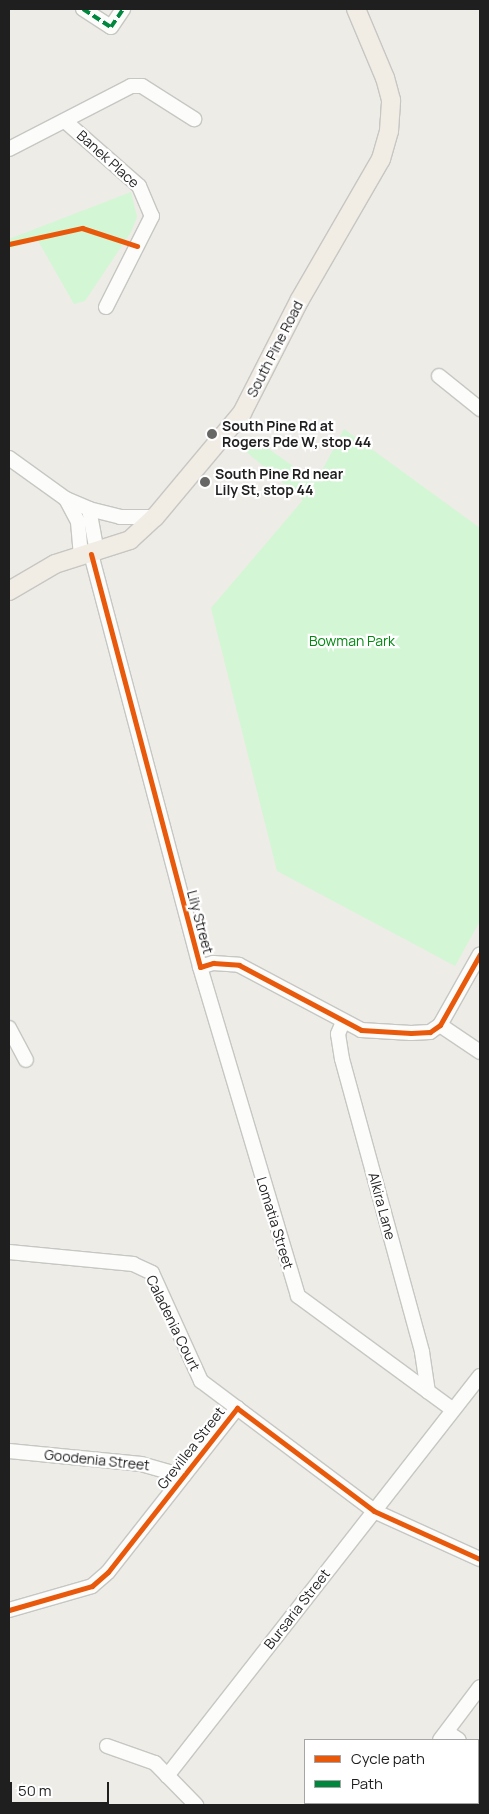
<!DOCTYPE html>
<html>
<head>
<meta charset="utf-8">
<style>
  body { margin:0 }
  #map { position:relative; width:489px; height:1814px; overflow:hidden; background:#eeece7; font-family:Manrope,sans-serif }
  div>[style] { position:absolute }
  [style*='--x'] { left:calc(var(--x)*1px); top:calc(var(--y)*1px); width:calc(var(--w)*1px); rotate:calc(var(--a)*1deg) }
  .park>* { inset:0; background:#d3f6d4 }
  .roads { filter:drop-shadow(1px 0 #c6c6c3) drop-shadow(-1px 0 #c6c6c3) drop-shadow(0 1px #c6c6c3) drop-shadow(0 -1px #c6c6c3) }
  .minor>* { height:14px; margin:-7px; padding:0 7px; transform-origin:7px; border-radius:7px; background:#fcfcfb }
  .major>* { height:18px; margin:-9px; padding:0 9px; transform-origin:9px; border-radius:9px; background:#f1ece4 }
  .quiet>* { height:4px; margin-top:-2px; transform-origin:0; background:repeating-linear-gradient(90deg,#00873e 0 8px,transparent 0 12px) }
  .cycleway>* { height:5px; margin:-2.5px; padding:0 2.5px; transform-origin:2.5px; border-radius:2.5px; background:#e8590c }
  .dots>* { width:14px; height:14px; translate:-50% -50%; box-sizing:border-box; border:2px solid #fff; border-radius:50% }
  span { translate:-50% -50%; white-space:nowrap; text-align:center; line-height:1.15; -webkit-text-stroke:4.5px #fff; paint-order:stroke }
  .street-label { font-size:14px; color:#1f1f1f }
  .poi-label { font-size:14px; color:#1f1f1f; font-weight:700 }
  .left { translate:0 -50%; text-align:left }
  .park-label { font-size:14px; color:#018910 }
  .frame { position:absolute; inset:0; border:10px solid #1f1f1f; pointer-events:none }
  .legend { position:absolute; left:304px; top:1739px; width:175px; height:65px; box-sizing:border-box; background:#fff; border:1px solid #a5a5a5; margin:0; padding:6px 9px; list-style:none; font-size:15px; color:#1f1f1f }
  .legend li { display:flex; align-items:center; gap:10px; height:25px }
  .legend b { width:25px; border:1px solid #a5a5a5 }
  .scale { position:absolute; left:10px; top:1782px; width:99px; height:22px; box-sizing:border-box; border:2px solid #1f1f1f; border-top:0; padding-left:6px; font-size:15px; line-height:18px; white-space:nowrap; color:#1f1f1f; -webkit-text-stroke:4px #fff; paint-order:stroke }
</style>
</head>
<body>
<div id="map">
  <div class="park">
    <div style="clip-path:polygon(131px 192px,137px 217px,131px 232px,85px 301px,74px 304px,37px 239px,9px 249px,9px 239px)"></div>
    <div style="clip-path:polygon(344px 429px,480px 528px,480px 921px,455px 966px,277px 871px,211px 608px,303px 500px,243px 449px,253px 438px,316px 482px)"></div>
  </div>
  <div class="roads">
    <div class="minor">
      <div style="--x:83;--y:9;--w:33;--a:33"></div>
      <div style="--x:111;--y:27;--w:22;--a:-56"></div>
      <div style="--x:66;--y:122;--w:97;--a:41.2"></div>
      <div style="--x:139;--y:186;--w:33;--a:67"></div>
      <div style="--x:152;--y:216;--w:102;--a:116.8"></div>
      <div style="--x:9;--y:149;--w:137;--a:-27.3"></div>
      <div style="--x:131;--y:86;--w:11;--a:0"></div>
      <div style="--x:142;--y:86;--w:62;--a:32.4"></div>
      <div style="--x:439;--y:376;--w:53;--a:38.8"></div>
      <div style="--x:9;--y:458;--w:70;--a:35.7"></div>
      <div style="--x:66;--y:499;--w:25;--a:23"></div>
      <div style="--x:89;--y:509;--w:44;--a:79.5"></div>
      <div style="--x:66;--y:499;--w:26;--a:62"></div>
      <div style="--x:78;--y:522;--w:35;--a:85"></div>
      <div style="--x:89;--y:509;--w:32;--a:14"></div>
      <div style="--x:120;--y:517;--w:35;--a:0"></div>
      <div style="--x:91;--y:554;--w:427;--a:75.2"></div>
      <div style="--x:200;--y:967;--w:14;--a:-17"></div>
      <div style="--x:213;--y:963;--w:26;--a:4"></div>
      <div style="--x:239;--y:965;--w:138;--a:28"></div>
      <div style="--x:361;--y:1030;--w:50;--a:3.4"></div>
      <div style="--x:411;--y:1033;--w:19;--a:-3"></div>
      <div style="--x:430;--y:1032;--w:12;--a:-35"></div>
      <div style="--x:440;--y:1025;--w:81;--a:-60.6"></div>
      <div style="--x:200;--y:967;--w:343;--a:73.4"></div>
      <div style="--x:298;--y:1296;--w:191;--a:36.3"></div>
      <div style="--x:343;--y:1022;--w:13;--a:113"></div>
      <div style="--x:338;--y:1034;--w:25;--a:81"></div>
      <div style="--x:342;--y:1059;--w:304;--a:74.7"></div>
      <div style="--x:422;--y:1352;--w:40;--a:81.5"></div>
      <div style="--x:440;--y:1025;--w:48;--a:34"></div>
      <div style="--x:9;--y:1028;--w:36;--a:62"></div>
      <div style="--x:9;--y:1252;--w:125;--a:5.5"></div>
      <div style="--x:133;--y:1264;--w:21;--a:25"></div>
      <div style="--x:152;--y:1273;--w:119;--a:65.6"></div>
      <div style="--x:201;--y:1381;--w:45;--a:36.9"></div>
      <div style="--x:9;--y:1451;--w:133;--a:5.6"></div>
      <div style="--x:141;--y:1464;--w:44;--a:15.9"></div>
      <div style="--x:9;--y:1610;--w:86;--a:-16.1"></div>
      <div style="--x:92;--y:1586;--w:21;--a:-41"></div>
      <div style="--x:108;--y:1572;--w:209;--a:-51.8"></div>
      <div style="--x:237;--y:1408;--w:171;--a:36.9"></div>
      <div style="--x:374;--y:1511;--w:116;--a:24.4"></div>
      <div style="--x:447;--y:1732;--w:14;--a:34"></div>
      <div style="--x:440;--y:1740;--w:66;--a:-53"></div>
      <div style="--x:107;--y:1746;--w:51;--a:19.5"></div>
      <div style="--x:155;--y:1763;--w:59;--a:45.7"></div>
      <div style="--x:478;--y:1754;--w:3;--a:45"></div>
      <div style="--x:167;--y:1776;--w:508;--a:-51.96"></div>
      <div style="--x:389;--y:1805;--w:3;--a:-45"></div>
    </div>
    <div class="major">
      <div style="--x:9;--y:591;--w:53;--a:-30.4"></div>
      <div style="--x:55;--y:564;--w:79;--a:-17.7"></div>
      <div style="--x:130;--y:540;--w:34;--a:-43"></div>
      <div style="--x:155;--y:517;--w:136;--a:-50.1"></div>
      <div style="--x:242;--y:413;--w:126;--a:-63"></div>
      <div style="--x:299;--y:301;--w:164;--a:-60"></div>
      <div style="--x:381;--y:159;--w:29;--a:-74"></div>
      <div style="--x:389;--y:131;--w:31;--a:-86"></div>
      <div style="--x:391;--y:100;--w:23;--a:-105"></div>
      <div style="--x:385;--y:78;--w:75;--a:-112.8"></div>
    </div>
  </div>
  <div class="quiet">
    <div style="--x:83;--y:9;--w:33;--a:33"></div>
    <div style="--x:111;--y:27;--w:22;--a:-56"></div>
  </div>
  <div class="cycleway">
    <div style="--x:9;--y:244;--w:75;--a:-12.4"></div>
    <div style="--x:82;--y:228;--w:58;--a:18.1"></div>
    <div style="--x:91;--y:554;--w:427;--a:75.2"></div>
    <div style="--x:200;--y:967;--w:14;--a:-17"></div>
    <div style="--x:213;--y:963;--w:26;--a:4"></div>
    <div style="--x:239;--y:965;--w:138;--a:28"></div>
    <div style="--x:361;--y:1030;--w:50;--a:3.4"></div>
    <div style="--x:411;--y:1033;--w:19;--a:-3"></div>
    <div style="--x:430;--y:1032;--w:12;--a:-35"></div>
    <div style="--x:440;--y:1025;--w:81;--a:-60.6"></div>
    <div style="--x:9;--y:1610;--w:86;--a:-16.1"></div>
    <div style="--x:92;--y:1586;--w:21;--a:-41"></div>
    <div style="--x:108;--y:1572;--w:209;--a:-51.8"></div>
    <div style="--x:237;--y:1408;--w:171;--a:36.9"></div>
    <div style="--x:374;--y:1511;--w:116;--a:24.4"></div>
  </div>
  <div class="dots">
    <div style="left:212px;top:434px;background:#676765"></div>
    <div style="left:205px;top:482px;background:#676765"></div>
  </div>
  <div class="street-label">
    <span style="left:108px;top:159px;rotate:42deg">Banek Place</span>
    <span style="left:275px;top:349px;rotate:-63deg">South Pine Road</span>
    <span style="left:200px;top:922px;rotate:75deg">Lily Street</span>
    <span style="left:382px;top:1206px;rotate:75deg">Alkira Lane</span>
    <span style="left:275px;top:1223px;rotate:73deg">Lomatia Street</span>
    <span style="left:173px;top:1323px;rotate:64deg">Caladenia Court</span>
    <span style="left:191px;top:1448px;rotate:-52deg">Grevillea Street</span>
    <span style="left:97px;top:1460px;rotate:6deg">Goodenia Street</span>
    <span style="left:297px;top:1609px;rotate:-52deg">Bursaria Street</span>
  </div>
  <div class="poi-label">
    <span class="left" style="left:222px;top:434px">South Pine Rd at<br>Rogers Pde W, stop 44</span>
    <span class="left" style="left:215px;top:482px">South Pine Rd near<br>Lily St, stop 44</span>
  </div>
  <div class="park-label">
    <span style="left:352px;top:641px">Bowman Park</span>
  </div>
  <div class="frame"></div>
  <ul class="legend">
  <li><b style="height:6px;background:#e8590c"></b>Cycle path</li>
  <li><b style="height:6px;background:#00873e"></b>Path</li>
  </ul>
  <div class="scale">50 m</div>
</div>
</body>
</html>
